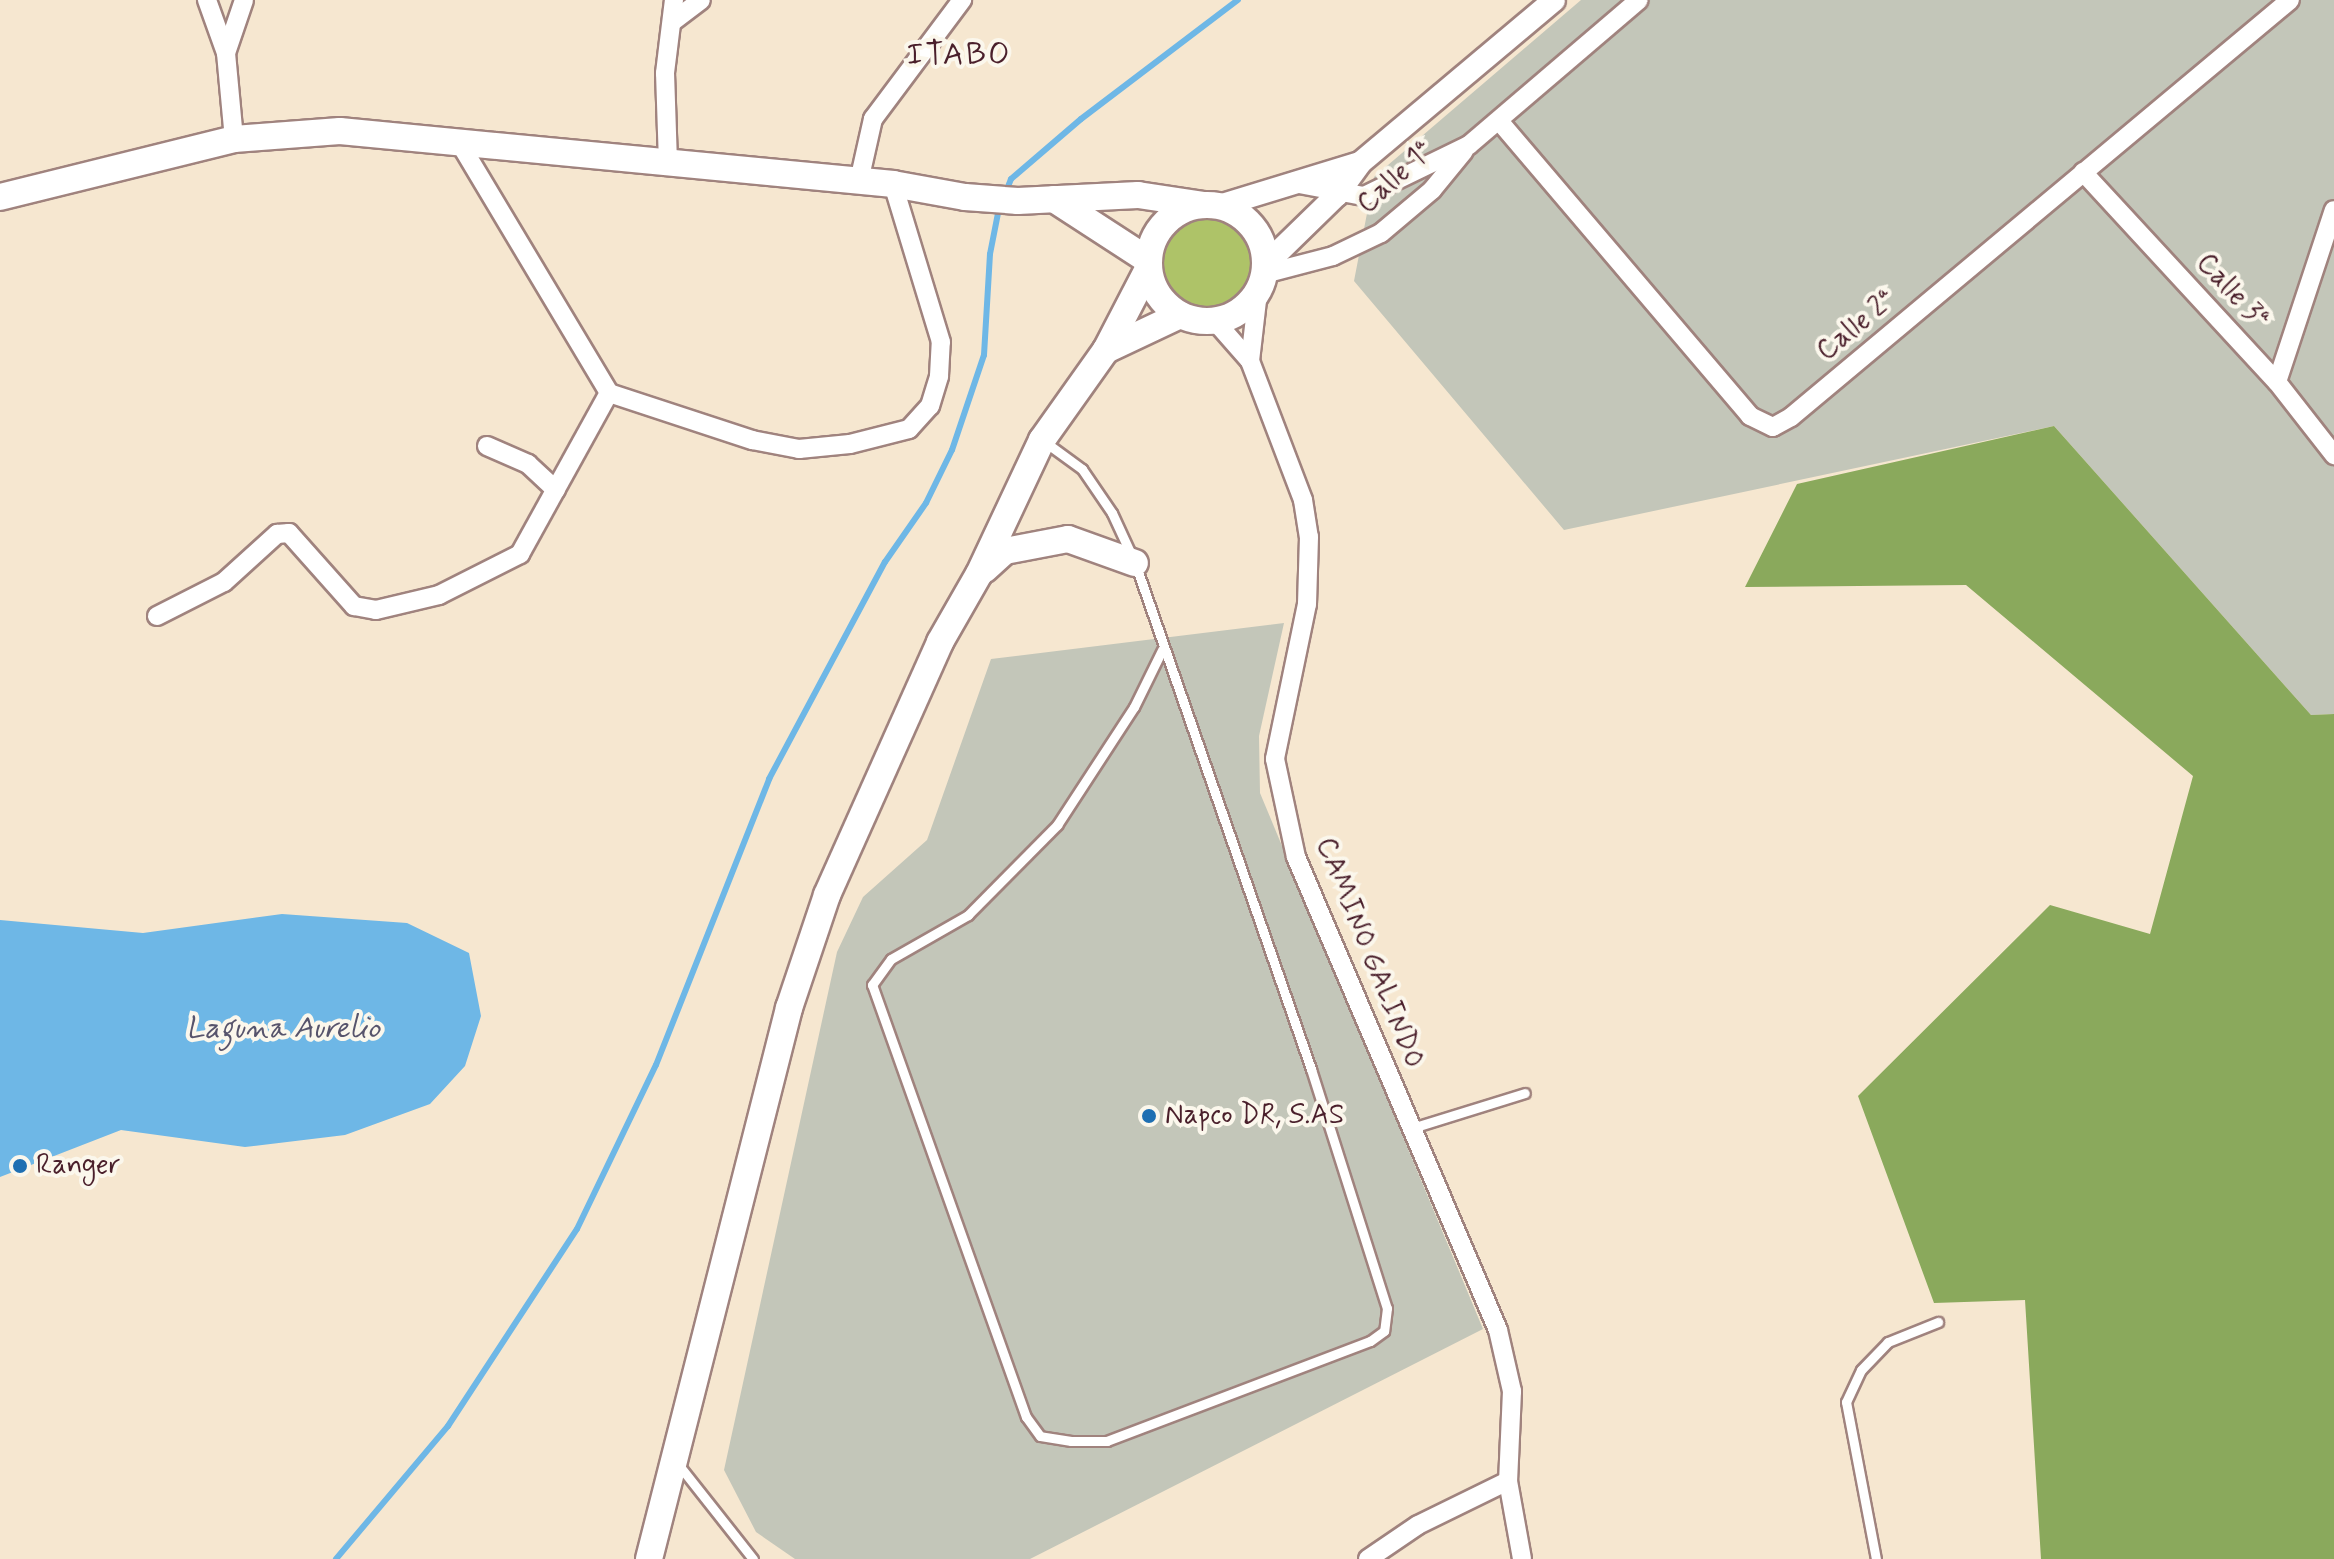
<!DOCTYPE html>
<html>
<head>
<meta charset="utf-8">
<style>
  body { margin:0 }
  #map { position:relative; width:2334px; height:1559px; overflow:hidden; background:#f6e7d0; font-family:Mynerve,sans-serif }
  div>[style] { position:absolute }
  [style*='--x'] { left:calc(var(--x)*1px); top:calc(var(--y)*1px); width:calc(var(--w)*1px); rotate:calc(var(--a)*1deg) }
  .industrial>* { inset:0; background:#c3c6b9 }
  .green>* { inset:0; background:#aec368 }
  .round { border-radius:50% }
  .forest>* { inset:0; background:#8aa95c }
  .water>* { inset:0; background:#6eb7e6 }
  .stream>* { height:6px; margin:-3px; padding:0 3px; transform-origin:3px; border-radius:3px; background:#6eb7e6 }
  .roads { filter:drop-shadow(2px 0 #a0837e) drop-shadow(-2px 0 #a0837e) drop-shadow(0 2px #a0837e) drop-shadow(0 -2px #a0837e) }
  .service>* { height:9px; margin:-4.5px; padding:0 4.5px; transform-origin:4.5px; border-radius:4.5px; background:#fff }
  .minor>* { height:18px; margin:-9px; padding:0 9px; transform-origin:9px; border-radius:9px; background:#fff }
  .tertiary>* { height:22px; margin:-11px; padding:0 11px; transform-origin:11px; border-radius:11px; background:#fff }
  .secondary>* { height:26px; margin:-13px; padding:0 13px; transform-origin:13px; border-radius:13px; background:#fff }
  .secondary>.ring { margin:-13px; padding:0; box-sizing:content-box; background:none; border:26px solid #fff; border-radius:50% }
  .dots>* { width:22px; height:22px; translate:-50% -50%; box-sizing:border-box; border:4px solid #fbf7ec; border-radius:50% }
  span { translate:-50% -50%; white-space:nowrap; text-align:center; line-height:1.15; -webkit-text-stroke:8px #fbf7ec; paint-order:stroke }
  .street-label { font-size:28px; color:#4a1f2b }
  .poi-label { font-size:28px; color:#4a1f2b }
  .left { translate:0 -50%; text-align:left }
  .water-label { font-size:30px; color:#57546c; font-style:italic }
  .quarter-label { font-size:32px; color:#4a1f2b; letter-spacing:2px }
</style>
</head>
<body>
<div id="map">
  <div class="industrial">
    <div style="clip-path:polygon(1581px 0,2334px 0,2334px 714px,2311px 715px,2054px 426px,1564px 530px,1354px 281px,1374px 177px)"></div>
    <div style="clip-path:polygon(1284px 623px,1259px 736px,1260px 793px,1483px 1329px,1030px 1559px,795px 1559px,756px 1532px,724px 1470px,837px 952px,863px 897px,927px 840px,991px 659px)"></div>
  </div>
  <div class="green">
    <div class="round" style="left:1156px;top:213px;width:102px;height:102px"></div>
  </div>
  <div class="forest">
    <div style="clip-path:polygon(2054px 426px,2311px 715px,2334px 714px,2334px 1559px,2041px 1559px,2025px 1300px,1934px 1303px,1858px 1096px,2050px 905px,2150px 934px,2193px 776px,1966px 585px,1745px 587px,1797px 484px)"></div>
  </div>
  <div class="water">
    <div style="clip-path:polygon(282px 914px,407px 923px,469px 953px,481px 1016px,465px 1066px,430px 1104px,345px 1135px,245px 1147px,121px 1130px,0 1177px,0 920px,143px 933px)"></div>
  </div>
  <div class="stream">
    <div style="--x:1005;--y:194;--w:16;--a:-68"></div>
    <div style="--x:1011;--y:179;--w:92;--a:-40.6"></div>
    <div style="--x:1081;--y:119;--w:197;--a:-37.2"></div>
    <div style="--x:336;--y:1559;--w:174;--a:-49.9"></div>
    <div style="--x:448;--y:1426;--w:235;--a:-56.8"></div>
    <div style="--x:577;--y:1229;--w:182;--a:-64.3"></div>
    <div style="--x:656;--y:1065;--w:308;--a:-68.4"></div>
    <div style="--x:769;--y:779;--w:246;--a:-61.9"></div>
    <div style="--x:885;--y:562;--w:72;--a:-55.2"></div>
    <div style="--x:926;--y:503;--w:59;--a:-63.9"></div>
    <div style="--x:952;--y:450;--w:100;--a:-71.4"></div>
    <div style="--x:984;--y:355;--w:101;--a:-86.6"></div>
    <div style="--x:990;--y:254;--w:47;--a:-78.9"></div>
  </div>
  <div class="roads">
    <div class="service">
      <div style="--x:1045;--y:442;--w:46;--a:36.1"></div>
      <div style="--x:1082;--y:469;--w:53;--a:55.7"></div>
      <div style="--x:1112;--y:513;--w:55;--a:65.3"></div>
      <div style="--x:1135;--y:563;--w:536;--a:70.82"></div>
      <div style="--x:1311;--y:1069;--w:251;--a:72.4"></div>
      <div style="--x:1387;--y:1308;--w:23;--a:97"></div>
      <div style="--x:1384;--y:1331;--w:17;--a:144"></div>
      <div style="--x:1370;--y:1341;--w:281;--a:159.2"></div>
      <div style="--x:1107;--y:1441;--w:36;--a:180"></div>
      <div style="--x:1071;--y:1441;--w:31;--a:-171"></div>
      <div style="--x:1040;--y:1436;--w:24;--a:-126"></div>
      <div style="--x:1026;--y:1417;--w:459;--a:-109.6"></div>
      <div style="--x:872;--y:985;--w:32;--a:-54"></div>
      <div style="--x:891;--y:959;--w:89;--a:-29.7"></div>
      <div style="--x:968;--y:915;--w:127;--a:-45.3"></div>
      <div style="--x:1057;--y:825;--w:141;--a:-56.9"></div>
      <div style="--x:1134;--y:707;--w:64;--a:-63.8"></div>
      <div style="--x:1412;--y:1128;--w:118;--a:-17.2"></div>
      <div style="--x:678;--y:1464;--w:121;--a:51.7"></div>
      <div style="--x:1876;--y:1559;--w:160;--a:-100.8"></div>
      <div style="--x:1846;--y:1402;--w:35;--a:-65"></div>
      <div style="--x:1861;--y:1370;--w:39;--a:-46"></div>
      <div style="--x:1888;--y:1342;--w:54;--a:-21.8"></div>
    </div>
    <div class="minor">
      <div style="--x:207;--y:0;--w:56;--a:70.3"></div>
      <div style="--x:226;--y:53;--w:86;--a:84.7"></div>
      <div style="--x:672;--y:22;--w:36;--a:-37"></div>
      <div style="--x:226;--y:53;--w:56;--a:-71.2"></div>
      <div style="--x:1500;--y:122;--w:386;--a:49.6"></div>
      <div style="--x:1750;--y:416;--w:25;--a:26"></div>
      <div style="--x:1773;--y:427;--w:21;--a:-29"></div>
      <div style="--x:1791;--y:417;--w:650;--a:-39.88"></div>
      <div style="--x:459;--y:142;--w:292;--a:59.1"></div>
      <div style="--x:609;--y:393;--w:151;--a:18.2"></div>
      <div style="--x:752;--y:440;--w:48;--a:10.8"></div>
      <div style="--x:799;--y:449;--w:51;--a:-5.6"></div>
      <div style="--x:850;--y:444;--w:61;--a:-14.3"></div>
      <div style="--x:909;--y:429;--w:31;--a:-48"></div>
      <div style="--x:930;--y:406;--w:31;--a:-73"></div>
      <div style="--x:939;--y:376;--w:34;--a:-87"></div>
      <div style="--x:941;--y:342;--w:165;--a:-106.9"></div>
      <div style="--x:668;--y:163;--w:90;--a:-91.9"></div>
      <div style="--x:665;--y:73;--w:74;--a:-83"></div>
      <div style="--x:2083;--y:172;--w:286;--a:47.3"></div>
      <div style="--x:2277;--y:382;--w:93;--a:52"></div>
      <div style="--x:859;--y:181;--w:64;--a:-77.3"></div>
      <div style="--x:873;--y:119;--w:149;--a:-53.2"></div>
      <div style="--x:1299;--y:184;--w:66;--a:10.5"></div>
      <div style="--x:1364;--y:196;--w:117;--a:-25.9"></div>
      <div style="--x:1469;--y:145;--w:223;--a:-40.5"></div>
      <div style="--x:1264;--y:274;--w:71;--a:-14.6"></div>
      <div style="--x:1333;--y:256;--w:53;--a:-25.6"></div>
      <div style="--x:1381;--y:233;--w:67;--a:-40.1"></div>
      <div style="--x:1432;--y:190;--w:50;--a:-50.6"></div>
      <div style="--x:1215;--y:321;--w:53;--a:48.8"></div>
      <div style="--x:1250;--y:361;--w:149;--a:69.1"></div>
      <div style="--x:1303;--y:500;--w:37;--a:81"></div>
      <div style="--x:1309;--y:537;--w:67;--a:91.7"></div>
      <div style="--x:1307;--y:604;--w:158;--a:101.7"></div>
      <div style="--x:1275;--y:759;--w:100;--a:77.9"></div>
      <div style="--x:1296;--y:857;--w:514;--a:66.87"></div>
      <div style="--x:1498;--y:1330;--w:63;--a:77.1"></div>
      <div style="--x:1512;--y:1391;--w:90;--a:92.5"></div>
      <div style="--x:1508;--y:1481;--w:79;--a:79.8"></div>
      <div style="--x:1250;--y:361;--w:69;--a:-83.4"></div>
      <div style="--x:2277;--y:382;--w:181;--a:-71.7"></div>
      <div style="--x:487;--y:446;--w:45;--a:23.7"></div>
      <div style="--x:528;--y:464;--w:38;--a:43"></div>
      <div style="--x:157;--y:616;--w:75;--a:-26.9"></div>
      <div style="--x:224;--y:582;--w:72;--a:-42.2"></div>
      <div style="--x:277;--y:534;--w:12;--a:-5"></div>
      <div style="--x:289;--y:533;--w:98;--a:48.3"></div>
      <div style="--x:354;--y:606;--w:22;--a:10"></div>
      <div style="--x:376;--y:610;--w:65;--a:-13.4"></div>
      <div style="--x:439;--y:595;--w:91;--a:-26.8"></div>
      <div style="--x:520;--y:554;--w:184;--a:-61.1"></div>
      <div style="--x:1368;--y:1559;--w:60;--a:-34.2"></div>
      <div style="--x:1418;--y:1525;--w:100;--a:-26.1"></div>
    </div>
    <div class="tertiary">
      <div style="--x:1219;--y:206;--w:147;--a:-17"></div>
      <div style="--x:1266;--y:264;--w:99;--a:-44.2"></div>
      <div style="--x:1337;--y:195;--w:39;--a:-54"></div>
      <div style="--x:1360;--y:163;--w:253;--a:-40"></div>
    </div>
    <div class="secondary">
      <div style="--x:0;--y:197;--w:241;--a:-13.9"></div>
      <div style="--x:234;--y:139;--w:106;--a:-4.3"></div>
      <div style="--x:340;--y:131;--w:556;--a:5.47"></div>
      <div style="--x:893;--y:184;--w:73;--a:10.2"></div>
      <div style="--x:965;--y:197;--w:53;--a:4.3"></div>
      <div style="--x:1018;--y:201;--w:120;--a:-2.9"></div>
      <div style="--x:1138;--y:195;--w:67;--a:8.6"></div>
      <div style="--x:1054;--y:199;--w:112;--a:33"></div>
      <div class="ring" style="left:1149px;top:205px;width:90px;height:90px"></div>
      <div style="--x:1106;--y:350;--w:82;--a:-25.3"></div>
      <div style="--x:985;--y:569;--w:27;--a:-42"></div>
      <div style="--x:1005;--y:551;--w:64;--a:-10.8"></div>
      <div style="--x:1068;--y:539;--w:71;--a:19.7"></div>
      <div style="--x:649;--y:1559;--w:569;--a:-75.74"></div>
      <div style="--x:789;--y:1008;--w:119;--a:-71.4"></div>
      <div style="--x:827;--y:895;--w:277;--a:-65.9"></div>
      <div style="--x:940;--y:642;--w:78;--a:-60.2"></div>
      <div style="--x:979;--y:574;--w:148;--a:-64.8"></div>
      <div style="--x:1042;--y:440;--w:110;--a:-54.6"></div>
      <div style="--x:1106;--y:350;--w:91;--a:-62.6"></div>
    </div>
  </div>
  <div class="dots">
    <div style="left:1149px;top:1116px;background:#1f6fb2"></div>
    <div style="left:20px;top:1166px;background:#1f6fb2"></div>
  </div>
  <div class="street-label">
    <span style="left:1396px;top:178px;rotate:-43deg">Calle 1ª</span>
    <span style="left:2232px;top:292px;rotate:47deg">Calle 3ª</span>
    <span style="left:1857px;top:326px;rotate:-40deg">Calle 2ª</span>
    <span style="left:1369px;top:953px;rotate:68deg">CAMINO GALINDO</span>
  </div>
  <div class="poi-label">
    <span class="left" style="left:1165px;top:1116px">Napco DR, S.AS</span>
    <span class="left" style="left:36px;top:1166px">Ranger</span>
  </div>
  <div class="water-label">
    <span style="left:283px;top:1029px">Laguna Aurelio</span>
  </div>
  <div class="quarter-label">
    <span style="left:959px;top:55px">ITABO</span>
  </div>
</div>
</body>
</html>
